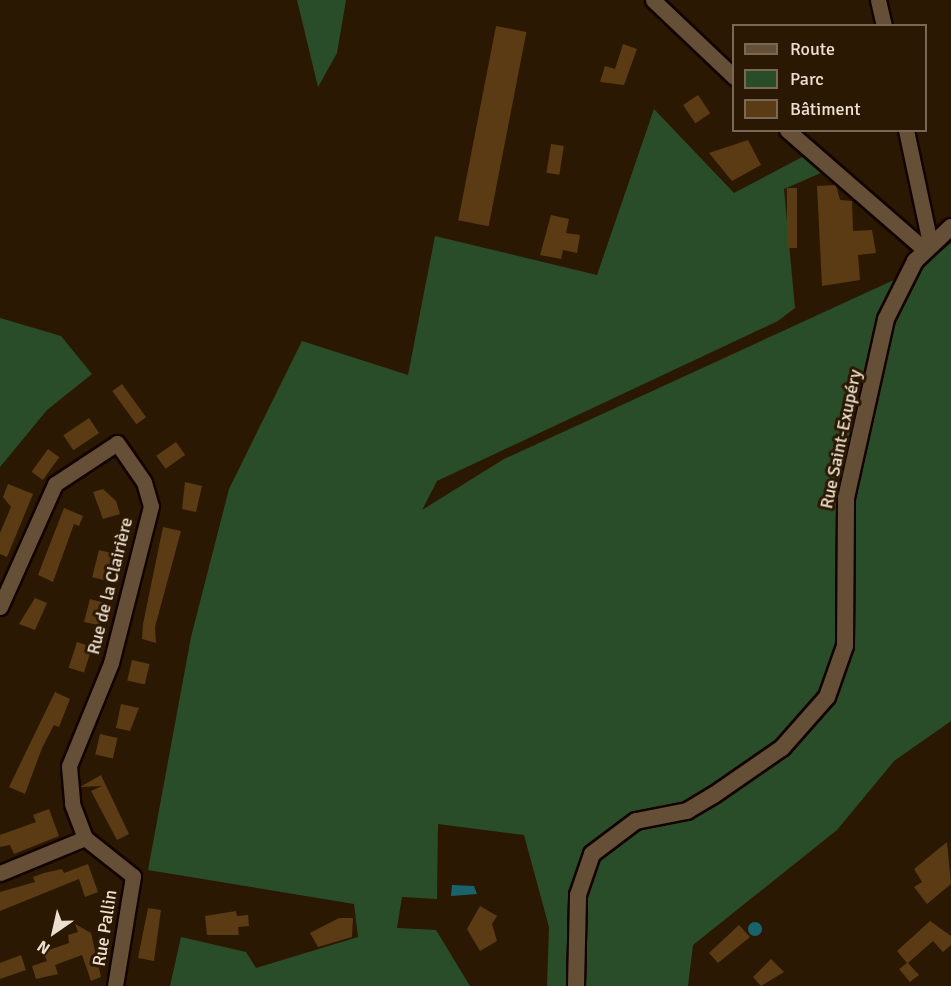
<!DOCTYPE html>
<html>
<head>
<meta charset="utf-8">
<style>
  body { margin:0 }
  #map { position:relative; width:951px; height:986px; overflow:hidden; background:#2b1802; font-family:Signika,sans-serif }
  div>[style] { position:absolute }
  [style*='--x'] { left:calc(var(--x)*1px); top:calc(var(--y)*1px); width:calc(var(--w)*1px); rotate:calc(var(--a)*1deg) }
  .green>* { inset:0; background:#2a4d29 }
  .water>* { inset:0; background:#19646c }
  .round { border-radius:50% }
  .building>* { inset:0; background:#5b3b13; transform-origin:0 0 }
  .roads { filter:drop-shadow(2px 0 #130300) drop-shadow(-2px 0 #130300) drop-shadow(0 2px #130300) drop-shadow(0 -2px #130300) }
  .minor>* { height:15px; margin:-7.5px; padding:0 7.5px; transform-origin:7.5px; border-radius:7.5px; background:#654f37 }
  .tertiary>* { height:16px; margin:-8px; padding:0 8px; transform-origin:8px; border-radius:8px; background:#654f37 }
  span { translate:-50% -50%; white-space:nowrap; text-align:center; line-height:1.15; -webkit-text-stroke:6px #2b1802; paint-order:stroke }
  .street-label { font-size:18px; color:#ede0d2 }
  .legend { position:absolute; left:732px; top:24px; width:195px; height:108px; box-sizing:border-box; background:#2b1802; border:2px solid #796855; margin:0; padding:8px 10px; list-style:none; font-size:18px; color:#ede0d2 }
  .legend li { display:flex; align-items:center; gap:12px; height:30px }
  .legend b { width:30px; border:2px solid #796855 }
  .north { position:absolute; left:24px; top:902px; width:60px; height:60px; -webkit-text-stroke:4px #2b1802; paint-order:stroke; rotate:214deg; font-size:16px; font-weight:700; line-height:24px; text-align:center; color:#ede0d2 }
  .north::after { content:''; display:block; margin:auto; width:21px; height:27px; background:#ede0d2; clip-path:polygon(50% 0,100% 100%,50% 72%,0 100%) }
</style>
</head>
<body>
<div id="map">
  <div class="green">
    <div style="clip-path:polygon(297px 0,346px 0,337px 53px,318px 87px)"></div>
    <div style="clip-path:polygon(654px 109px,734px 193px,804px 156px,823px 172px,784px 189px,795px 308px,778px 321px,437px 481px,422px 510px,504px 459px,920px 268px,951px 243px,951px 721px,894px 761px,837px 830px,693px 945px,688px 986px,547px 986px,549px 927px,524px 835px,438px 824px,437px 899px,402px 897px,397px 928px,436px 930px,470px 986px,170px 986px,181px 937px,246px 952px,256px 968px,358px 937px,354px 904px,148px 870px,191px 637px,229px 489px,302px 341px,408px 375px,435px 236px,597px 275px)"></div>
    <div style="clip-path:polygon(0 318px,61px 336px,92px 374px,47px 410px,0 467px)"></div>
  </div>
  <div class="water">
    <div style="clip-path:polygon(452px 885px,474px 886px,477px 894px,451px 896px)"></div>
    <div class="round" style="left:748px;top:922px;width:14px;height:14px"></div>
  </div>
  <div class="building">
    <div style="left:496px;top:26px;width:31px;height:198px;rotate:11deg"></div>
    <div style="clip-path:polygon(623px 44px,637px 49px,624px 85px,600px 82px,605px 66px,615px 69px)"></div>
    <div style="left:698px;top:95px;width:22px;height:18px;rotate:56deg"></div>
    <div style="clip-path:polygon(748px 140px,761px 165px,732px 181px,709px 153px)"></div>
    <div style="left:551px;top:144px;width:13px;height:29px;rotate:9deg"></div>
    <div style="clip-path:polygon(836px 185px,840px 200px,852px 201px,853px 231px,872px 230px,876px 253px,858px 255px,860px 280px,822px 286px,817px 186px)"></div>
    <div style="left:787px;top:188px;width:10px;height:60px"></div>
    <div style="clip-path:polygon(551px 215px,569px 219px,566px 233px,580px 235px,577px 253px,563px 250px,561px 259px,540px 255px)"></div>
    <div style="left:122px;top:384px;width:41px;height:12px;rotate:54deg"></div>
    <div style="left:89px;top:418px;width:18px;height:31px;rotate:56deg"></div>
    <div style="left:176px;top:442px;width:16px;height:24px;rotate:55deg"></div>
    <div style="left:48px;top:449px;width:14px;height:28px;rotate:36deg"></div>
    <div style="clip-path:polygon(185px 482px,202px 486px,196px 512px,182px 509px)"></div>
    <div style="clip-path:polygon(8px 484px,33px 494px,7px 557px,0 554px,0 533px,11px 507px,3px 497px)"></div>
    <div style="clip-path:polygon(103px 489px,116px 501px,120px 514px,103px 519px,93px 492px)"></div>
    <div style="clip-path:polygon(64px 508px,83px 516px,79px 526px,74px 524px,53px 582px,38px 575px)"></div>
    <div style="clip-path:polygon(163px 527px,181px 531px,155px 627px,156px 643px,142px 639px,143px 624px)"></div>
    <div style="left:99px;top:550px;width:16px;height:28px;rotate:14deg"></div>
    <div style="clip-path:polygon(35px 598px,47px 603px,35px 630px,19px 624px)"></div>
    <div style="clip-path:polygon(90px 599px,105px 603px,103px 626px,84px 622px)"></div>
    <div style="left:77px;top:642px;width:16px;height:27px;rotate:18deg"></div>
    <div style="left:132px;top:660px;width:18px;height:21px;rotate:13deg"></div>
    <div style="clip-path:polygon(55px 692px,70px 699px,59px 727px,54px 725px,42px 748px,25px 794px,9px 787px)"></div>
    <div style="clip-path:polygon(121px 704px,139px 708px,130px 731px,116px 728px)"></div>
    <div style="left:100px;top:734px;width:18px;height:21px;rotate:13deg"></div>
    <div style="clip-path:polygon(101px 775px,129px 834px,117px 840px,91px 791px,102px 786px,80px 787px)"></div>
    <div style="clip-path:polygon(49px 809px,59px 836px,14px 854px,10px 845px,0 847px,0 835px,36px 822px,33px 815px)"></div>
    <div style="clip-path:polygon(947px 842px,951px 884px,927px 904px,914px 887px,922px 882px,914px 869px)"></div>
    <div style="clip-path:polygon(88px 864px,98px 892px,85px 897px,79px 879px,0 911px,0 892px,35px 882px,33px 877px,44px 873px,62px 869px,64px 873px)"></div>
    <div style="clip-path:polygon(480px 906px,497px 916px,492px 924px,497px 941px,480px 951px,467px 929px)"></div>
    <div style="clip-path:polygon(148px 908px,161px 910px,154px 961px,138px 958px)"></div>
    <div style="clip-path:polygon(236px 911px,237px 916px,248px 915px,249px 926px,238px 927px,239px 935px,207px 935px,205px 916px)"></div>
    <div style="clip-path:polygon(339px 918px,353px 918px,352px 937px,318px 947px,310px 933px)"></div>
    <div style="clip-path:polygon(930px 921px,951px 936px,951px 945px,943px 952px,933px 941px,908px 963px,919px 975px,910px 982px,899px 969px,907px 963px,897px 951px)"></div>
    <div style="clip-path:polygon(75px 924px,91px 933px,101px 977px,91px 981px,82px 955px,55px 965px,58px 974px,36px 979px,32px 966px,47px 961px,43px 952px,69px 943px,68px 935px,78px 932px)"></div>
    <div style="clip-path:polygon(739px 925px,750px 937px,718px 963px,709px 953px)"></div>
    <div style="clip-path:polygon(21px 955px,26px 970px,0 979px,0 963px)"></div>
    <div style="clip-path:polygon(771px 959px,784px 972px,761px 986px,753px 977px)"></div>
  </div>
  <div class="roads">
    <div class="minor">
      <div style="--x:653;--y:0;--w:112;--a:43.5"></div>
      <div style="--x:878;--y:0;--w:27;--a:77"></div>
      <div style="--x:787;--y:130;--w:181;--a:41"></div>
      <div style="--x:906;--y:130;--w:116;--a:78"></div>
      <div style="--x:0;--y:607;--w:135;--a:-65.9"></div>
      <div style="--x:55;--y:484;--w:74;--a:-33.5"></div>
      <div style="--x:117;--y:443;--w:47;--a:55.3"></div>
      <div style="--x:144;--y:482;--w:25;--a:74"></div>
      <div style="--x:151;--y:506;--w:162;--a:104.3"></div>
      <div style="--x:111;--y:663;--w:111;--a:112.2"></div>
      <div style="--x:69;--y:766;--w:38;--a:85"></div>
      <div style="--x:72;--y:804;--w:36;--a:69"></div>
      <div style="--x:85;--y:838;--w:61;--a:38.4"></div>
      <div style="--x:133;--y:876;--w:111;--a:99.3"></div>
      <div style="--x:0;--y:873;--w:92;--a:-22.4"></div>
    </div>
    <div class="tertiary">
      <div style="--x:576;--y:986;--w:91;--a:-88.7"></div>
      <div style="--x:578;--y:895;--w:43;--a:-71.1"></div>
      <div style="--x:592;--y:854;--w:55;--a:-36.9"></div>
      <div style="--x:636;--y:821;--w:52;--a:-11.1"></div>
      <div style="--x:687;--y:811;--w:31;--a:-31"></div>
      <div style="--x:714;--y:795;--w:83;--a:-34.7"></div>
      <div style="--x:782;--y:748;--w:68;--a:-48.6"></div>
      <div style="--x:827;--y:697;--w:54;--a:-70.6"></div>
      <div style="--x:845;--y:646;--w:148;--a:-89.6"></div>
      <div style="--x:846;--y:498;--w:183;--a:-77.4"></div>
      <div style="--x:886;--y:319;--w:65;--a:-63.4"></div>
      <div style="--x:915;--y:261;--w:50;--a:-43.4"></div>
    </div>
  </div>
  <div class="street-label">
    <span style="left:841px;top:439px;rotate:-78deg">Rue Saint-Exupéry</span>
    <span style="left:110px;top:586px;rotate:-76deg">Rue de la Clairière</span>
    <span style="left:105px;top:928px;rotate:-81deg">Rue Pallin</span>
  </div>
  <ul class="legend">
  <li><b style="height:8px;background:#654f37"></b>Route</li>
  <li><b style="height:16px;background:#2a4d29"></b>Parc</li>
  <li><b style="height:16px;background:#5b3b13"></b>Bâtiment</li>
  </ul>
  <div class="north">N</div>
</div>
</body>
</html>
